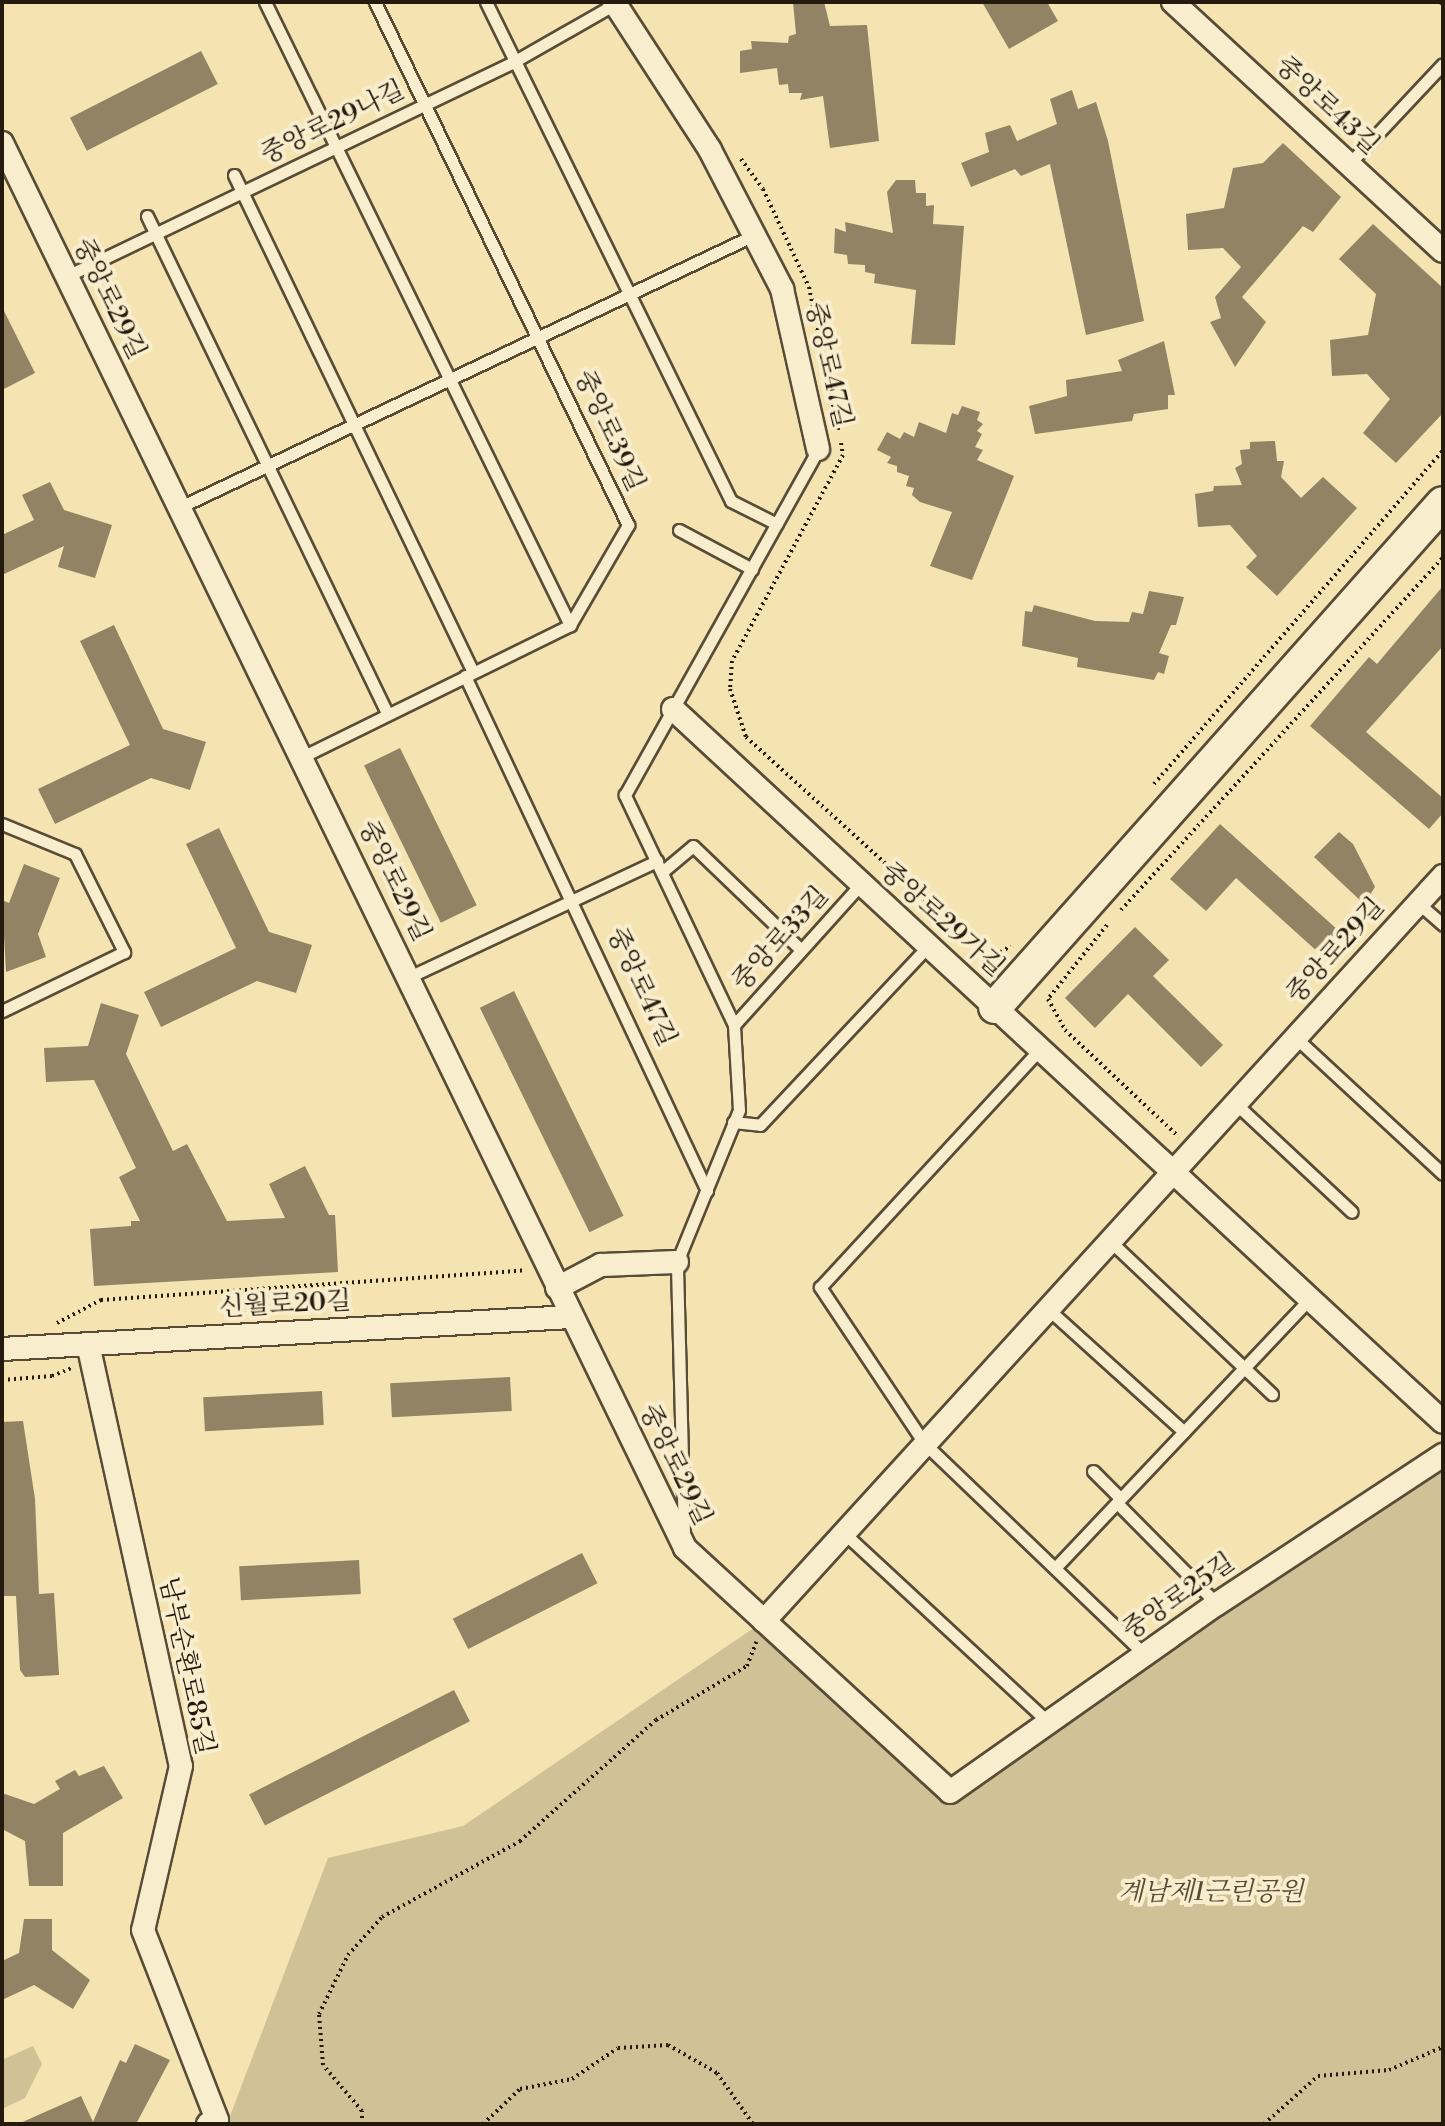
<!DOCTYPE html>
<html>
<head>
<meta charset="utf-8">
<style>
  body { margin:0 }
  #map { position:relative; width:1445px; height:2126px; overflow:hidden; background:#f5e3b2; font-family:"Libre Bodoni","Noto Serif KR",serif }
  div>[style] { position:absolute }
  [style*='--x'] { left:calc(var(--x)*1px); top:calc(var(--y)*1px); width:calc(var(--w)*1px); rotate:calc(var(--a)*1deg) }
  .green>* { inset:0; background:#d1c196 }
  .building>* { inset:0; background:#918363; transform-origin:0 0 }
  .path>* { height:4px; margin-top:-2px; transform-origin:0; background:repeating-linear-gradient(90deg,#241a0e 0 2px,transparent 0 6px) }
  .roads { filter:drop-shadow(2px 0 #584c37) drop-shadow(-2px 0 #584c37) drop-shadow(0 2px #584c37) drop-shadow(0 -2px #584c37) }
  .lane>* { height:11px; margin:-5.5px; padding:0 5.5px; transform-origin:5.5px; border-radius:5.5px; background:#f8edcd }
  .street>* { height:22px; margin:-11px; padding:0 11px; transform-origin:11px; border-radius:11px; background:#f8edcd }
  .secondary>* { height:32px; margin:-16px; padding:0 16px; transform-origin:16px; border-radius:16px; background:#f8edcd }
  span { translate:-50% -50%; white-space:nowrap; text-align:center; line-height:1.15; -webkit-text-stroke:8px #f8edcd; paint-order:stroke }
  .street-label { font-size:26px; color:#241a0e }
  .park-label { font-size:26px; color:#584c37; font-style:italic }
  .frame { position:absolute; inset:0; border:4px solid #241a0e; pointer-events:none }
</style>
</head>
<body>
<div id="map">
  <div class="green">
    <div style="clip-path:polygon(1443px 1455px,1443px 2124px,227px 2124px,328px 1858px,463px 1826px,764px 1621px,951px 1792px)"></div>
    <div style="clip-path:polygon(33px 2046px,42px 2064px,25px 2098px,2px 2109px,2px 2060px)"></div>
  </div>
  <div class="building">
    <div style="clip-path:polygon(793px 2px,824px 2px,830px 26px,867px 25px,879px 141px,830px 148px,823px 96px,800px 100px,802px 93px,789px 93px,788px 84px,779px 85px,777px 68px,740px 73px,740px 51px,752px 49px,751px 41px,788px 43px,789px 36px,796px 34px)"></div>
    <div style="clip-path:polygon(982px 2px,1047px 2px,1058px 21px,1009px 49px)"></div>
    <div style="left:201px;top:51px;width:37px;height:147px;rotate:63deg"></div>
    <div style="clip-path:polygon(1072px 90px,1078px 109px,1096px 102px,1108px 141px,1144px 321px,1086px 335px,1050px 164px,1021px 176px,1015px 169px,971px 187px,961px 163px,989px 152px,985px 133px,1010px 125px,1017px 141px,1057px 124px,1050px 99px)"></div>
    <div style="clip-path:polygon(1283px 143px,1341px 197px,1313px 232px,1303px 226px,1242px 297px,1266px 322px,1235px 367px,1210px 322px,1221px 318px,1215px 297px,1241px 267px,1223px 248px,1188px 250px,1186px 214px,1224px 208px,1233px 168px,1263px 163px)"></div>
    <div style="clip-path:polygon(896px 180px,915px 180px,916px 193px,926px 193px,926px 206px,934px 205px,933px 224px,964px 226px,955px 345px,911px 344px,916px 290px,874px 283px,875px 274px,865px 272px,865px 265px,848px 264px,847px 255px,834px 253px,835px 228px,846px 232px,845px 222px,893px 233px,887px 192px)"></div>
    <div style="clip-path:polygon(1373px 224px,1443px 288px,1443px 413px,1396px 463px,1363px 433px,1390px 399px,1367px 374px,1332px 376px,1330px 340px,1368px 335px,1376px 294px,1339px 259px)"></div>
    <div style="clip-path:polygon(2px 307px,35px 373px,2px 390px)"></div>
    <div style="clip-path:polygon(1164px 341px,1175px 395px,1168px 395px,1168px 409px,1134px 414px,1132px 421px,1035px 434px,1029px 406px,1067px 396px,1066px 380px,1122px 371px,1118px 360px)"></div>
    <div style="clip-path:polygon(962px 406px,980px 412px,977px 420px,983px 424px,977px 431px,982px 434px,975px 447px,983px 450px,977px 460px,1014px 476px,972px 580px,930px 566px,952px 512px,920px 502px,912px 495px,914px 488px,906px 486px,909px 476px,897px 472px,897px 466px,887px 463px,891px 457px,877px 450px,887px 432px,900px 439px,904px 432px,914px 437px,919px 422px,946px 433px,952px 413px,958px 415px)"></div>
    <div style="clip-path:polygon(1275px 441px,1277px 461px,1284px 461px,1281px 477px,1301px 498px,1323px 477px,1357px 508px,1277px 596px,1246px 567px,1257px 556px,1230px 525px,1198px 527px,1195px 494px,1213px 491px,1214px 486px,1242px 485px,1235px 468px,1242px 464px,1240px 450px,1250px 449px,1250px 442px)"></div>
    <div style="clip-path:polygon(50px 482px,64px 510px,112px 525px,95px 578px,58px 567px,64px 546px,2px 575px,2px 535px,34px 520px,22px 495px)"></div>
    <div style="clip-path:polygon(1443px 586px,1443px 646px,1366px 732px,1443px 798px,1443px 813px,1429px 829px,1310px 726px,1369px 657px,1377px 664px)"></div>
    <div style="clip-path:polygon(1149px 591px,1184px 597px,1176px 625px,1171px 625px,1159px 653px,1169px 656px,1164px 674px,1158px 672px,1154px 680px,1077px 667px,1078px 658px,1022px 646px,1025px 611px,1032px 612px,1034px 605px,1095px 621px,1129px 622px,1132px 612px,1143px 614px)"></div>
    <div style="clip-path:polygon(114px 625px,163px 729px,206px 742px,190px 790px,151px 778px,55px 824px,38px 789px,130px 745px,80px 641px)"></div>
    <div style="left:400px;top:748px;width:175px;height:40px;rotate:64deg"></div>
    <div style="clip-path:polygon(1220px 824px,1339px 931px,1319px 953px,1236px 878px,1206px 911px,1170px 879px)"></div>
    <div style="clip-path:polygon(219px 828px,269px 932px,312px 945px,296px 993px,257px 981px,161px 1027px,144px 992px,236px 948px,186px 844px)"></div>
    <div style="clip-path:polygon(1339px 832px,1353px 844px,1375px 887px,1364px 904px,1314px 857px)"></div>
    <div style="clip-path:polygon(24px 864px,60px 878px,38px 934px,46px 957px,6px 972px,2px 900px,9px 903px)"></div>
    <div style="clip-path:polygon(1135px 927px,1169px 960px,1153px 976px,1223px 1045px,1201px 1067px,1128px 994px,1095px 1028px,1065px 998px)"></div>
    <div style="left:514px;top:991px;width:250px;height:38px;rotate:64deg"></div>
    <div style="clip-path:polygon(101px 1003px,139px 1015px,126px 1054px,173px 1151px,187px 1144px,227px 1221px,285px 1218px,269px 1184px,305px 1166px,329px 1215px,335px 1215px,338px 1272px,94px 1286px,90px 1229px,131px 1226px,131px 1221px,140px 1221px,119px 1177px,136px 1168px,94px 1080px,46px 1082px,44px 1048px,88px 1046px)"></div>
    <div style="left:510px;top:1377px;width:34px;height:120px;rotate:87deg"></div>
    <div style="left:322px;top:1391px;width:34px;height:119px;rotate:87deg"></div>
    <div style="clip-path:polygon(23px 1421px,35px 1499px,39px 1594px,54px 1593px,59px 1675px,25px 1677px,20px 1670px,16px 1596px,2px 1596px,2px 1422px)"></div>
    <div style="left:582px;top:1553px;width:34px;height:145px;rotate:63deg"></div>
    <div style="left:359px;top:1560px;width:34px;height:120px;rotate:87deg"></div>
    <div style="left:454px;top:1690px;width:35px;height:230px;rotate:63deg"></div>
    <div style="clip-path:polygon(104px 1766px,123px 1798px,63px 1833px,63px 1886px,29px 1886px,25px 1841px,2px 1829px,2px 1793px,34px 1804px,60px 1789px,55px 1781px,75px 1770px,79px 1776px)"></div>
    <div style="clip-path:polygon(24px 1919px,52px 1919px,52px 1950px,90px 1980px,73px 2009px,34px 1985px,2px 2000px,2px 1961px,19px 1953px)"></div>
    <div style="clip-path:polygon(135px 2044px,170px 2060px,136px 2124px,18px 2124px,81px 2096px,93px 2122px,120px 2060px,126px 2063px)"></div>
  </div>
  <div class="path">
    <div style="--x:1440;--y:2;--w:4;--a:34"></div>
    <div style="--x:741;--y:159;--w:37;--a:54"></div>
    <div style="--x:763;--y:189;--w:108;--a:64.9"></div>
    <div style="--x:809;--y:287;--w:146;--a:78.5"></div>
    <div style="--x:841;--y:443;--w:12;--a:81"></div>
    <div style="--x:843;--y:455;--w:234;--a:118.3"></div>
    <div style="--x:732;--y:661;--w:28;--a:94"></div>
    <div style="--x:730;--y:689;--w:51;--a:71.6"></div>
    <div style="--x:746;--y:737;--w:329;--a:42.2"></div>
    <div style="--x:990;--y:958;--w:24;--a:-30"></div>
    <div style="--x:1154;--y:784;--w:442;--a:-49.1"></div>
    <div style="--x:1121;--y:910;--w:478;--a:-47.6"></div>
    <div style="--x:1107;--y:925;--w:95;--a:128.6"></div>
    <div style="--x:1048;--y:999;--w:35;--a:61"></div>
    <div style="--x:1065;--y:1030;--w:156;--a:43.2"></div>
    <div style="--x:57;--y:1323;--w:50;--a:-27.6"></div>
    <div style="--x:101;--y:1300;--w:425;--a:-4"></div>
    <div style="--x:2;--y:1380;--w:50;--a:-4.6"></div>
    <div style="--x:52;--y:1376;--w:22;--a:-22"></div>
    <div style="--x:362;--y:2124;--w:13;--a:-90"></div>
    <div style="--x:362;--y:2111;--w:60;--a:-130.3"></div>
    <div style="--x:323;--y:2065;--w:51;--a:-94.5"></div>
    <div style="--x:319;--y:2014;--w:66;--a:-63.8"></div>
    <div style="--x:348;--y:1955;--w:51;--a:-48.2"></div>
    <div style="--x:382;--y:1917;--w:158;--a:-28.8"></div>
    <div style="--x:520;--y:1841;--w:182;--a:-41.7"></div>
    <div style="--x:656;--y:1720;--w:106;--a:-30.7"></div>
    <div style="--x:747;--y:1666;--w:26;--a:-69"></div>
    <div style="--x:483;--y:2124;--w:51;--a:-43.4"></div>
    <div style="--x:520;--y:2089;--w:53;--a:-10.9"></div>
    <div style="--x:572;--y:2079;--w:55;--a:-34"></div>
    <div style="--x:618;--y:2048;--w:50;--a:-3.4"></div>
    <div style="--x:668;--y:2045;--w:56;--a:29.7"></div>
    <div style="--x:717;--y:2073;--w:62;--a:54.8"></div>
    <div style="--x:1264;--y:2124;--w:72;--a:-41.6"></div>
    <div style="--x:1318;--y:2076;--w:71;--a:-4.8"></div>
    <div style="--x:1389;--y:2070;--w:59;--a:-23.1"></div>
  </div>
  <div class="roads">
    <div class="lane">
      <div style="--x:265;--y:2;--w:694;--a:63.92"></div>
      <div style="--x:486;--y:2;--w:556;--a:63.85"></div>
      <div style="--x:731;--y:501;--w:51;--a:26.6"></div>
      <div style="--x:1349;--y:164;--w:137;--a:-46.8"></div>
      <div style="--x:234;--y:175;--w:551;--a:64.32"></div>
      <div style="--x:147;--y:216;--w:552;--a:64.22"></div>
      <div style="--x:67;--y:276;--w:497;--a:-25.6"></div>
      <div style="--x:515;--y:61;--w:115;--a:-29.7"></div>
      <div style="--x:180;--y:507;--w:633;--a:-25.35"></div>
      <div style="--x:679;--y:530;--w:83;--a:28.1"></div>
      <div style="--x:465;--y:676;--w:569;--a:64.83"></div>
      <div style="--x:302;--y:757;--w:299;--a:-26.2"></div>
      <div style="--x:570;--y:625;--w:116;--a:-59.9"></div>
      <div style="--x:628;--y:525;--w:581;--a:-115.82"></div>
      <div style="--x:2;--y:824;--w:79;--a:22.3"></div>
      <div style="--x:75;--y:854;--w:110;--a:63.4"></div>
      <div style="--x:124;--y:952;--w:136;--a:154.2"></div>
      <div style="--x:662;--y:872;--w:40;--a:-40"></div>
      <div style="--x:693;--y:846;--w:149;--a:43.9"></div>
      <div style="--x:1418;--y:903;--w:33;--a:41"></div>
      <div style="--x:409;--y:977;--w:274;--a:-25.1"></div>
      <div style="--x:734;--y:1025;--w:190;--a:-48"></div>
      <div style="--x:1296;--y:1038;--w:200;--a:42.8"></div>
      <div style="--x:1040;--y:1049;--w:324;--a:132.7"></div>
      <div style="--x:820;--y:1287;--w:187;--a:56.3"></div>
      <div style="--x:924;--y:1443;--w:306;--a:43.8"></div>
      <div style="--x:1236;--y:1104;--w:158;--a:43"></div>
      <div style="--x:733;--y:1122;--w:27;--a:6"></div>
      <div style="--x:760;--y:1125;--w:247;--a:-46.8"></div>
      <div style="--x:1110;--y:1241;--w:223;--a:43.4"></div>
      <div style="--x:1048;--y:1309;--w:183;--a:42.1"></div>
      <div style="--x:1093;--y:1471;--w:38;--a:45"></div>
      <div style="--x:1117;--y:1503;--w:142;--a:45.3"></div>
      <div style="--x:844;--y:1533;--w:280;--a:42.8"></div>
      <div style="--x:684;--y:1534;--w:272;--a:-91.5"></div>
      <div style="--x:677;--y:1262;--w:164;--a:-67.8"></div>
      <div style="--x:739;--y:1110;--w:85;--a:-93.4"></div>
      <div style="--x:734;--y:1025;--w:255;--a:-115.4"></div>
      <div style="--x:625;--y:795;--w:396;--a:-60.8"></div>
      <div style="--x:1055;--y:1568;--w:371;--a:-46.6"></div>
    </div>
    <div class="street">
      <div style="--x:614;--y:2;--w:176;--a:57"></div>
      <div style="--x:710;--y:150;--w:157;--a:62.6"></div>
      <div style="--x:782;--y:289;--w:164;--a:77.3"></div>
      <div style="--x:1173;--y:2;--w:367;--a:42.7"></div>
      <div style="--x:2;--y:143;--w:1562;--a:64.07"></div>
      <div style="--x:685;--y:1548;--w:360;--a:42.6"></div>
      <div style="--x:950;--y:1792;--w:327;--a:-35.2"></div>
      <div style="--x:1217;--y:1604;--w:271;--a:-33.4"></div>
      <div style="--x:673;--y:709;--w:1049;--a:42.8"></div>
      <div style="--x:557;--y:1288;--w:50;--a:-27.6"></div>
      <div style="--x:601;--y:1265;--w:76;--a:-2.3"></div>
      <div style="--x:88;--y:1344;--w:432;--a:77.6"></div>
      <div style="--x:181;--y:1766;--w:168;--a:103"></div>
      <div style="--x:143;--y:1930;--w:204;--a:68.7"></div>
      <div style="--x:217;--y:2120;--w:10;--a:156"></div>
      <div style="--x:2;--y:1349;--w:570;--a:-3.22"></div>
      <div style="--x:764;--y:1621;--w:1008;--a:-47.65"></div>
    </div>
    <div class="secondary">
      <div style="--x:995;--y:1007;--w:674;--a:-48.37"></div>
    </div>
  </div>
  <div class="street-label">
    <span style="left:1327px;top:106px;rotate:43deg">중앙로43길</span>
    <span style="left:333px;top:123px;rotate:-26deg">중앙로29나길</span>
    <span style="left:109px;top:299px;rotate:64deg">중앙로29길</span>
    <span style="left:828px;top:365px;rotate:77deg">중앙로47길</span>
    <span style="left:609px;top:431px;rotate:65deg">중앙로39길</span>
    <span style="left:394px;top:881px;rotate:64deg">중앙로29길</span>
    <span style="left:942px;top:920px;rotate:42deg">중앙로29가길</span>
    <span style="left:781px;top:939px;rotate:-48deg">중앙로33길</span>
    <span style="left:1336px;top:951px;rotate:-48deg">중앙로29길</span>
    <span style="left:641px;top:987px;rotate:65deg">중앙로47길</span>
    <span style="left:285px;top:1305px;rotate:-3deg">신월로20길</span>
    <span style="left:675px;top:1465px;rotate:64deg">중앙로29길</span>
    <span style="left:1179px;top:1597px;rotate:-35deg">중앙로25길</span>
    <span style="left:186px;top:1666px;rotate:78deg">남부순환로85길</span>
  </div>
  <div class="park-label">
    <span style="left:1211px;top:1893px">계남제1근린공원</span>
  </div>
  <div class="frame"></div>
</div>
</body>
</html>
